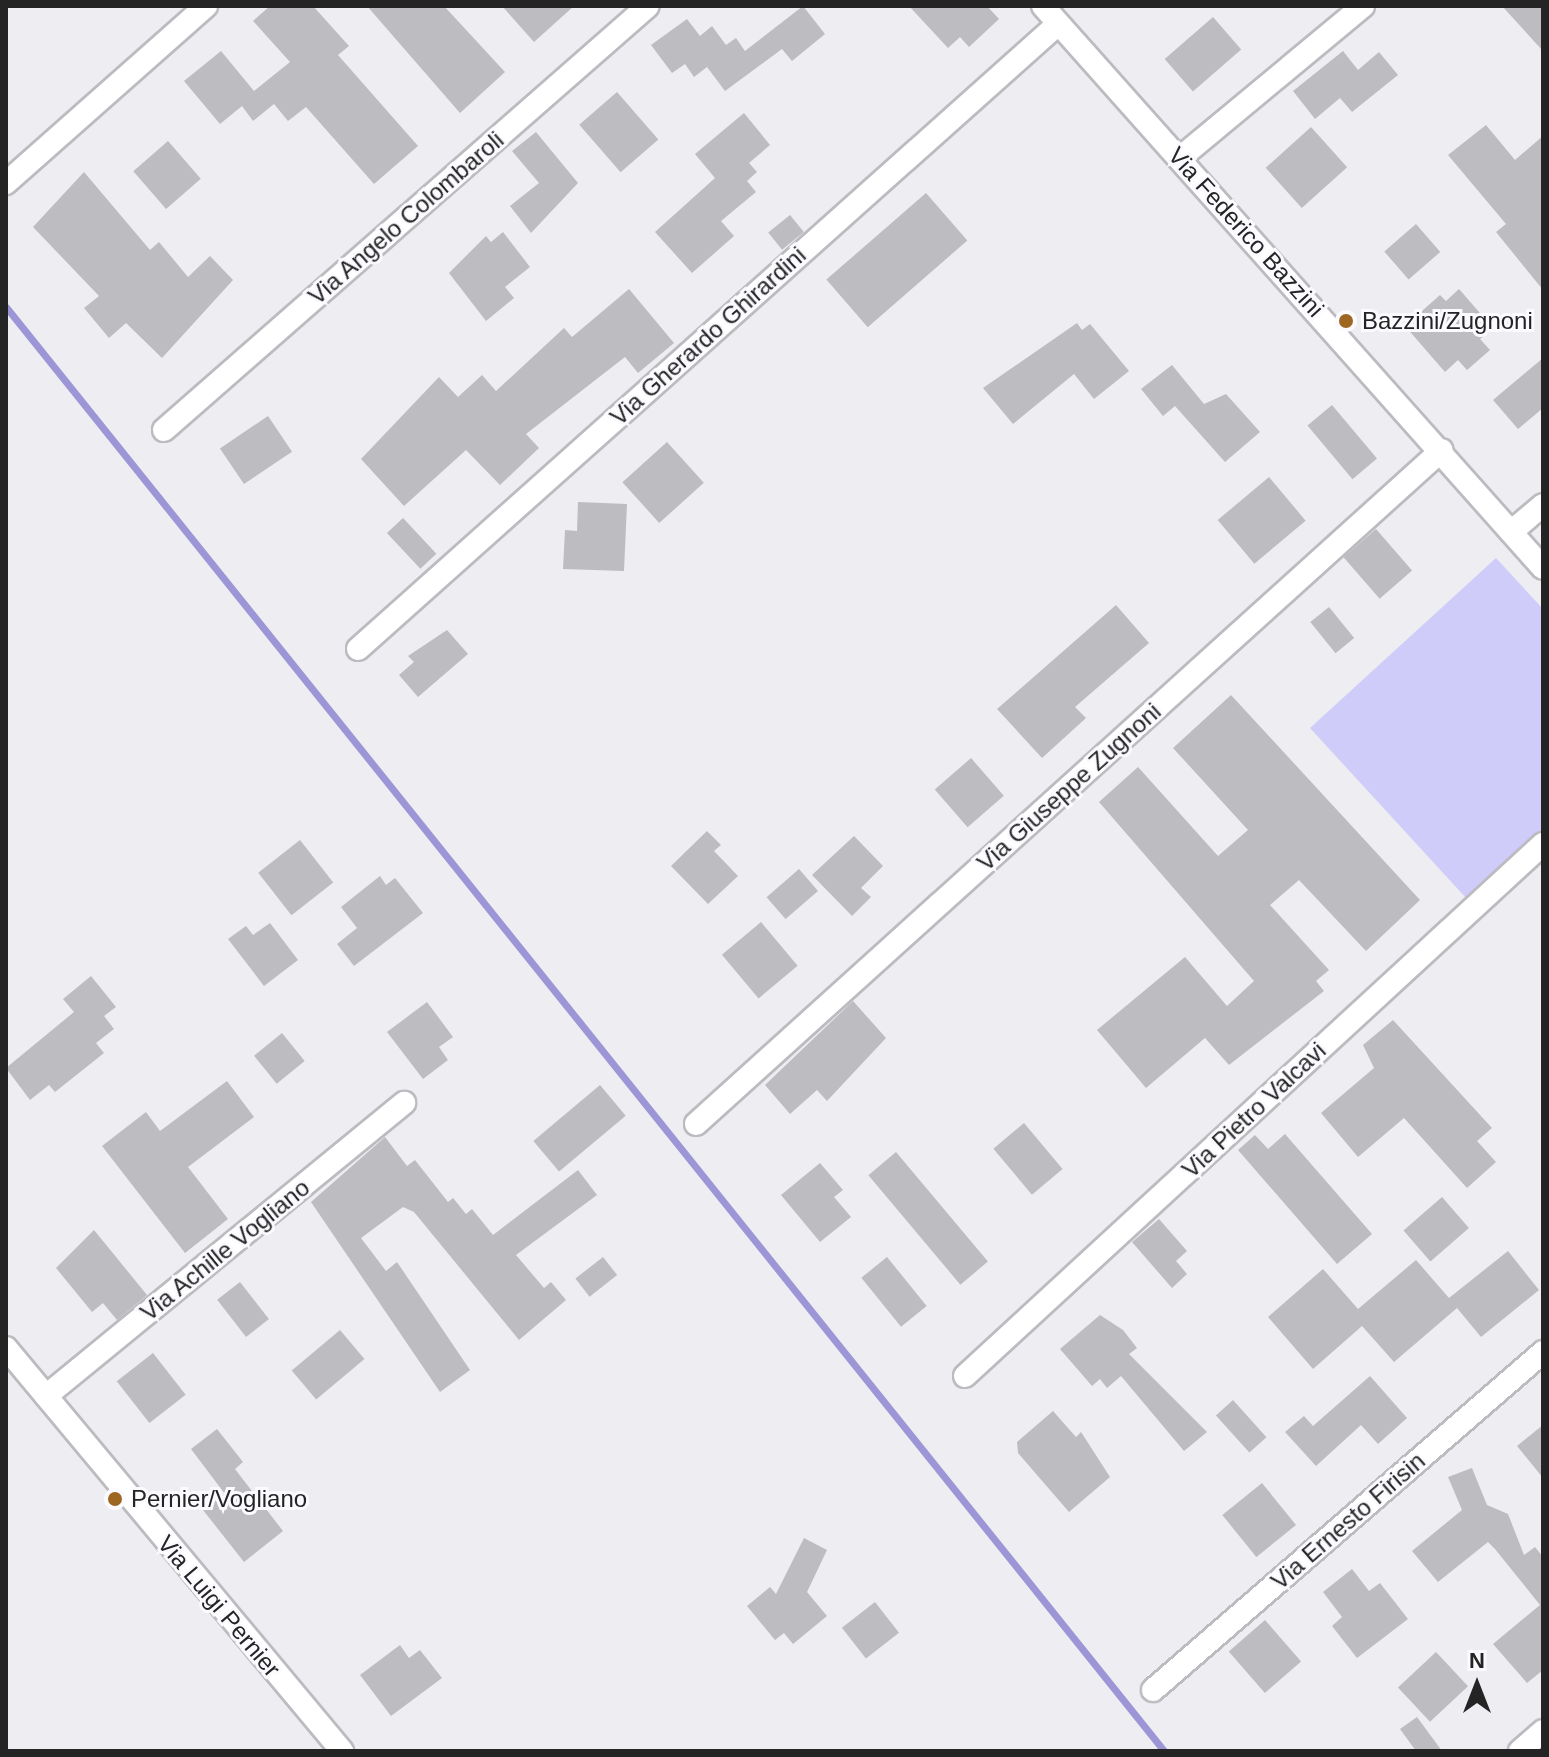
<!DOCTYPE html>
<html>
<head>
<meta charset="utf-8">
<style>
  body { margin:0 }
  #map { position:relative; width:1549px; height:1757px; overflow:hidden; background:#ededf2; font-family:Helvetica,sans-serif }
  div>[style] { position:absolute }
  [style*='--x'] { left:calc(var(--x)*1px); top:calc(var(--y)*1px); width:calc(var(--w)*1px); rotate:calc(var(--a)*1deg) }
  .green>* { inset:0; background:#cfccfa }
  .stream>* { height:7px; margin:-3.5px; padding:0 3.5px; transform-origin:3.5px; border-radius:3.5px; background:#9c95d6 }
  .building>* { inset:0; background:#bcbcc1; transform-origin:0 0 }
  .roads { filter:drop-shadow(2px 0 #bbbbc0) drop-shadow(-2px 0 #bbbbc0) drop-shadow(0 2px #bbbbc0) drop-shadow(0 -2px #bbbbc0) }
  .minor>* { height:22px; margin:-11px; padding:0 11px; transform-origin:11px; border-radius:11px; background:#fff }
  .dots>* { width:22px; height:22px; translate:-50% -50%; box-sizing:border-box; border:4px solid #fbfbff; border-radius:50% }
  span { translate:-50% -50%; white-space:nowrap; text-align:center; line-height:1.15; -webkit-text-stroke:6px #fbfbff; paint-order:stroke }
  .street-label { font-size:24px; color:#242425 }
  .poi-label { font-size:24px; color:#242425 }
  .left { translate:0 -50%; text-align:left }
  .frame { position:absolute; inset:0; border:8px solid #242425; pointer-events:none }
  .north { position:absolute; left:1437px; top:1645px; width:80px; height:80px; -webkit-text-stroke:6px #fbfbff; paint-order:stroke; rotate:0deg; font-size:22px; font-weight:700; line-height:32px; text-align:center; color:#242425 }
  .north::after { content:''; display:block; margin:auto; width:28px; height:36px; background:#242425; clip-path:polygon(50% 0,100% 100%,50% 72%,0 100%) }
</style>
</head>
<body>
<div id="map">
  <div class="green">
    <div style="clip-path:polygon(1496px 558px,1543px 609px,1543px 829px,1467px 899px,1310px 728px)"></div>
  </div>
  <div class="stream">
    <div style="--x:6;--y:307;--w:1851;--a:51.27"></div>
  </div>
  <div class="building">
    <div style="clip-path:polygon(270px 6px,313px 6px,349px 46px,338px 55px,418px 146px,374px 184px,306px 107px,288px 121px,274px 104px,253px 121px,242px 106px,220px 124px,184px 81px,221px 51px,254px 91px,290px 62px,253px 21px)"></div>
    <div style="clip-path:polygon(367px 6px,444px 6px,505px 72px,460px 113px)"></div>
    <div style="clip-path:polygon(502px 6px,574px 6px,534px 42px)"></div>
    <div style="clip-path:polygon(803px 6px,825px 34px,792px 61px,782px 49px,725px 91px,707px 67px,694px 77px,685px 64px,672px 73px,651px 45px,687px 19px,700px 36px,712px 26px,726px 45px,736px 38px,745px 51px)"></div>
    <div style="clip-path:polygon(909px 6px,987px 6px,999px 19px,969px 47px,960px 37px,948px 48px)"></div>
    <div style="clip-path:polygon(1502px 6px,1543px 6px,1543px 51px)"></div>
    <div style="left:1213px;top:17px;width:43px;height:64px;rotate:49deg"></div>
    <div style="clip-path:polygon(1343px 51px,1358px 70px,1379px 52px,1398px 75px,1352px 112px,1340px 98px,1315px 119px,1293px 91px)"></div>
    <div style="left:617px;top:92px;width:63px;height:50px;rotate:49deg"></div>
    <div style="clip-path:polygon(744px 113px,770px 145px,749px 163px,757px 172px,747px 181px,756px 192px,721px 221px,734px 236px,692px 273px,655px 232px,715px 178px,695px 154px)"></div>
    <div style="clip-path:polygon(1486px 125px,1515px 160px,1543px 136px,1543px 290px,1496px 232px,1506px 224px,1448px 155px)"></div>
    <div style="left:1311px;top:127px;width:54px;height:61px;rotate:48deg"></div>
    <div style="clip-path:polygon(536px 132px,578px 183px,531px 233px,510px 206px,539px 183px,512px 151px)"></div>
    <div style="left:168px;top:141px;width:50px;height:46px;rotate:49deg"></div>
    <div style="clip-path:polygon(84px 172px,150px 250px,159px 242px,188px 277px,210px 256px,233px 280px,162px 358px,126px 323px,109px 338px,84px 308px,99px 296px,33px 227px)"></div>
    <div style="left:926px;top:193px;width:63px;height:132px;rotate:49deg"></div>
    <div style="left:790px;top:215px;width:22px;height:28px;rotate:51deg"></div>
    <div style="left:1416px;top:224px;width:37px;height:42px;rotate:49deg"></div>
    <div style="clip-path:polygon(503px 232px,530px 267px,505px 287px,514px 298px,486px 321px,449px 273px,486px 236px,491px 242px)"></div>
    <div style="clip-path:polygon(629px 289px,674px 343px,638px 373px,625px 357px,526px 434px,539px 448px,500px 485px,466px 450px,404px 506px,361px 459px,439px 377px,458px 397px,482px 375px,496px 391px,564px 328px,572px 337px)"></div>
    <div style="clip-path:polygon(1459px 289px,1493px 328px,1480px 339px,1490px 350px,1467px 370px,1458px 360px,1445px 372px,1405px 326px,1440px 295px,1446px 301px)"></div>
    <div style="clip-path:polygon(1077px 323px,1082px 330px,1090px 324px,1129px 371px,1094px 399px,1074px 374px,1013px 424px,983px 388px)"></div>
    <div style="clip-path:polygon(1543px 358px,1543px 408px,1518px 429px,1493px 400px)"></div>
    <div style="clip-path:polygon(1172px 365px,1204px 404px,1226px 394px,1260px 432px,1225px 462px,1175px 406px,1163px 416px,1141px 389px)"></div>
    <div style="left:1332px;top:405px;width:70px;height:32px;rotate:50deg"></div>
    <div style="left:268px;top:416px;width:43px;height:58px;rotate:56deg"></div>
    <div style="left:667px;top:442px;width:55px;height:60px;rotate:48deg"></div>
    <div style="left:1269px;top:477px;width:57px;height:67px;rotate:50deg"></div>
    <div style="clip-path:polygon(578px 502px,627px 504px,624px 571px,563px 569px,565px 530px,577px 531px)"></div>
    <div style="left:403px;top:518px;width:49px;height:22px;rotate:47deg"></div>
    <div style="left:1376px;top:529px;width:55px;height:43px;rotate:49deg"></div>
    <div style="clip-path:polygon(1116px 605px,1149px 643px,1075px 707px,1086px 718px,1042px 758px,997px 709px)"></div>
    <div style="left:1329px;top:607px;width:40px;height:24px;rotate:51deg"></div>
    <div style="clip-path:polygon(447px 630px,468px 654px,418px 697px,399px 675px,414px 662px,408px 656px)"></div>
    <div style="clip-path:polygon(1231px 695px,1420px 900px,1366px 951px,1299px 880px,1270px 905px,1329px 970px,1316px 981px,1324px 991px,1229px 1065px,1205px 1038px,1146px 1088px,1097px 1030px,1185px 957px,1227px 1006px,1254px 981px,1099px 802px,1138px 767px,1218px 856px,1248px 830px,1173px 748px)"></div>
    <div style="left:971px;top:758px;width:50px;height:48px;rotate:49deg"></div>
    <div style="clip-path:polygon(707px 831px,721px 845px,714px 851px,738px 876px,708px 904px,671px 866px)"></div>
    <div style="clip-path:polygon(854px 836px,883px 866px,861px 888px,871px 897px,852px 916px,812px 875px)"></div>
    <div style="left:300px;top:840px;width:54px;height:53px;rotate:52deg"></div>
    <div style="left:799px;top:869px;width:29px;height:43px;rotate:49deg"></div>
    <div style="clip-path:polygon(380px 876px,386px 885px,395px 878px,423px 913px,354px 966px,337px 944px,357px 928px,341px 907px)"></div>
    <div style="left:761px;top:922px;width:57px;height:51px;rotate:50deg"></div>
    <div style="clip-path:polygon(270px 923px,298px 960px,264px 986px,228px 939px,246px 926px,253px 935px)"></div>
    <div style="clip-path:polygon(91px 976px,116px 1007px,104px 1016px,114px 1029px,96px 1043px,104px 1053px,55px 1092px,49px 1085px,30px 1100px,6px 1068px,74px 1012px,63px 999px)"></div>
    <div style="clip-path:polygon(853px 1001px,886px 1038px,827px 1101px,817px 1090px,790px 1114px,765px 1085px)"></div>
    <div style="clip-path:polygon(427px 1002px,453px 1037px,439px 1047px,448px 1060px,423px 1079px,387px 1032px)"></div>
    <div style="clip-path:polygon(1393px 1020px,1492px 1128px,1477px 1141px,1496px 1162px,1467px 1188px,1404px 1118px,1358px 1157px,1321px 1113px,1374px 1068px,1363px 1045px)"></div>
    <div style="left:282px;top:1033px;width:36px;height:36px;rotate:51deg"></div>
    <div style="clip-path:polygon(227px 1081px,254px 1117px,188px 1167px,228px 1219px,185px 1253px,102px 1146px,146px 1112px,160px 1131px)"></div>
    <div style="left:600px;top:1085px;width:40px;height:87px;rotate:50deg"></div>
    <div style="left:1024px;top:1123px;width:60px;height:40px;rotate:50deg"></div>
    <div style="clip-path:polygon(1285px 1134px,1372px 1234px,1337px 1264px,1238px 1150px,1255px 1135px,1268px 1149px)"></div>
    <div style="clip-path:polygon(385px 1137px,407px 1166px,415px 1160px,448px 1202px,453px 1198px,466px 1214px,472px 1209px,493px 1235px,578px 1170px,597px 1195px,516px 1255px,544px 1288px,551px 1282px,566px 1300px,519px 1340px,414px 1212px,403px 1207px,361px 1238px,386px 1271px,397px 1262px,470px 1370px,440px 1392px,311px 1202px)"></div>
    <div style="left:896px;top:1152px;width:143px;height:36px;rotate:50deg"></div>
    <div style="clip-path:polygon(820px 1163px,843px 1190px,834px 1197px,851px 1217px,820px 1242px,781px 1195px)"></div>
    <div style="left:1442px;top:1197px;width:41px;height:51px;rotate:49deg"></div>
    <div style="clip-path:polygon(1159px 1219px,1187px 1251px,1176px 1261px,1187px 1274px,1172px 1288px,1132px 1242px)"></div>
    <div style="clip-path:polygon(94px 1230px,147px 1295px,117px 1320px,103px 1303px,92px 1312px,56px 1268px)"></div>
    <div style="clip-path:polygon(1508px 1251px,1539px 1290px,1481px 1337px,1457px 1308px,1394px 1362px,1362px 1326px,1313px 1369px,1268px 1317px,1323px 1269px,1358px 1309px,1416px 1260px,1449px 1298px)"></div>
    <div style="left:603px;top:1257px;width:23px;height:35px;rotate:52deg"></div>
    <div style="left:887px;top:1257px;width:63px;height:33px;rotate:51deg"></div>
    <div style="left:240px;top:1282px;width:47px;height:29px;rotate:52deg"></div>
    <div style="clip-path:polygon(1100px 1315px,1123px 1330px,1137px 1348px,1129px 1354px,1207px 1432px,1184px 1451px,1121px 1376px,1107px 1388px,1100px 1379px,1092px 1386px,1060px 1349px)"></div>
    <div style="left:340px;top:1330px;width:38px;height:63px;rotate:50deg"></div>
    <div style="left:153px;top:1353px;width:53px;height:46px;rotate:52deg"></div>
    <div style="clip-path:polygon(1370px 1376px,1407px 1418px,1378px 1444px,1361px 1425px,1316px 1466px,1285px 1432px,1304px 1416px,1313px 1426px)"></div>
    <div style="left:1233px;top:1400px;width:50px;height:23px;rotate:48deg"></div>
    <div style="clip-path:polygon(1053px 1411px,1076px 1437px,1081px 1432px,1110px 1477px,1069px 1512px,1018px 1453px,1017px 1442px)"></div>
    <div style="clip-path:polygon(1543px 1425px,1543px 1478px,1517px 1446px)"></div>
    <div style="clip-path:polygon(217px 1429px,243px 1462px,235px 1469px,283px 1531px,244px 1562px,203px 1510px,225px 1494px,191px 1449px)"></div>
    <div style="clip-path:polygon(1472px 1468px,1487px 1505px,1508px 1514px,1524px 1555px,1535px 1547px,1543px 1557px,1543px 1670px,1527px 1683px,1493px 1644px,1540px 1605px,1495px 1549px,1488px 1542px,1438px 1582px,1412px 1551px,1462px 1510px,1448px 1477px)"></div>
    <div style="left:1262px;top:1483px;width:54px;height:51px;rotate:51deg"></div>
    <div style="clip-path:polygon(804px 1538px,827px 1550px,807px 1592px,827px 1616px,793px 1644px,784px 1633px,775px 1640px,747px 1606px,770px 1587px,776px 1594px)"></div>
    <div style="clip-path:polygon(1352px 1569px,1369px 1591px,1380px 1583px,1408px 1619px,1357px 1658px,1332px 1626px,1342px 1617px,1323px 1592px)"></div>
    <div style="left:875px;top:1602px;width:39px;height:42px;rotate:52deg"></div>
    <div style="left:1265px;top:1620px;width:55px;height:48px;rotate:49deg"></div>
    <div style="clip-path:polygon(400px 1645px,409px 1658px,420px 1650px,442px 1678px,391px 1716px,360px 1675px)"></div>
    <div style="left:1436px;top:1652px;width:47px;height:52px;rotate:47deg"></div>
    <div style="clip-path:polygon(1417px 1717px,1442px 1751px,1416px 1751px,1400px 1729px)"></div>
  </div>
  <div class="roads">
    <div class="minor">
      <div style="--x:1043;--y:6;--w:752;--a:48.34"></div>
      <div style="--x:1180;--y:158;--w:238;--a:-39.7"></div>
      <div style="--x:6;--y:183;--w:267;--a:-41.5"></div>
      <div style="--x:164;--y:430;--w:643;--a:-41.22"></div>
      <div style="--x:1511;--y:532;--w:42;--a:-40.2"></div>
      <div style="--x:358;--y:649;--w:938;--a:-41.76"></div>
      <div style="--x:696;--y:1124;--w:1005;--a:-42.1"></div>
      <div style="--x:6;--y:1348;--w:525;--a:50.18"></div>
      <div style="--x:965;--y:1376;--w:786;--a:-42.63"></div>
      <div style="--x:46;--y:1396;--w:463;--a:-39.3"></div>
      <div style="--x:1153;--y:1690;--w:516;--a:-40.91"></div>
      <div style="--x:1520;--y:1751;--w:30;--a:-41"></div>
    </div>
  </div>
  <div class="dots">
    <div style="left:1346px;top:321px;background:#9d6621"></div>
    <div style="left:115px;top:1499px;background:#9d6621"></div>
  </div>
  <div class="street-label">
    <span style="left:406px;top:218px;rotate:-41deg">Via Angelo Colombaroli</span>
    <span style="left:1246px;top:232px;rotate:48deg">Via Federico Bazzini</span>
    <span style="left:708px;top:336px;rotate:-42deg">Via Gherardo Ghirardini</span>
    <span style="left:1069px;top:787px;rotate:-42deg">Via Giuseppe Zugnoni</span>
    <span style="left:1254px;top:1110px;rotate:-43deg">Via Pietro Valcavi</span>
    <span style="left:225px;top:1250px;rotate:-39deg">Via Achille Vogliano</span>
    <span style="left:1348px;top:1521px;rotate:-41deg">Via Ernesto Firisin</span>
    <span style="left:219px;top:1606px;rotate:50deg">Via Luigi Pernier</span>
  </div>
  <div class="poi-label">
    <span class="left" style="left:1362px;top:321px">Bazzini/Zugnoni</span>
    <span class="left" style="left:131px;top:1499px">Pernier/Vogliano</span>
  </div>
  <div class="frame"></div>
  <div class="north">N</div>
</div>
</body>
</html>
